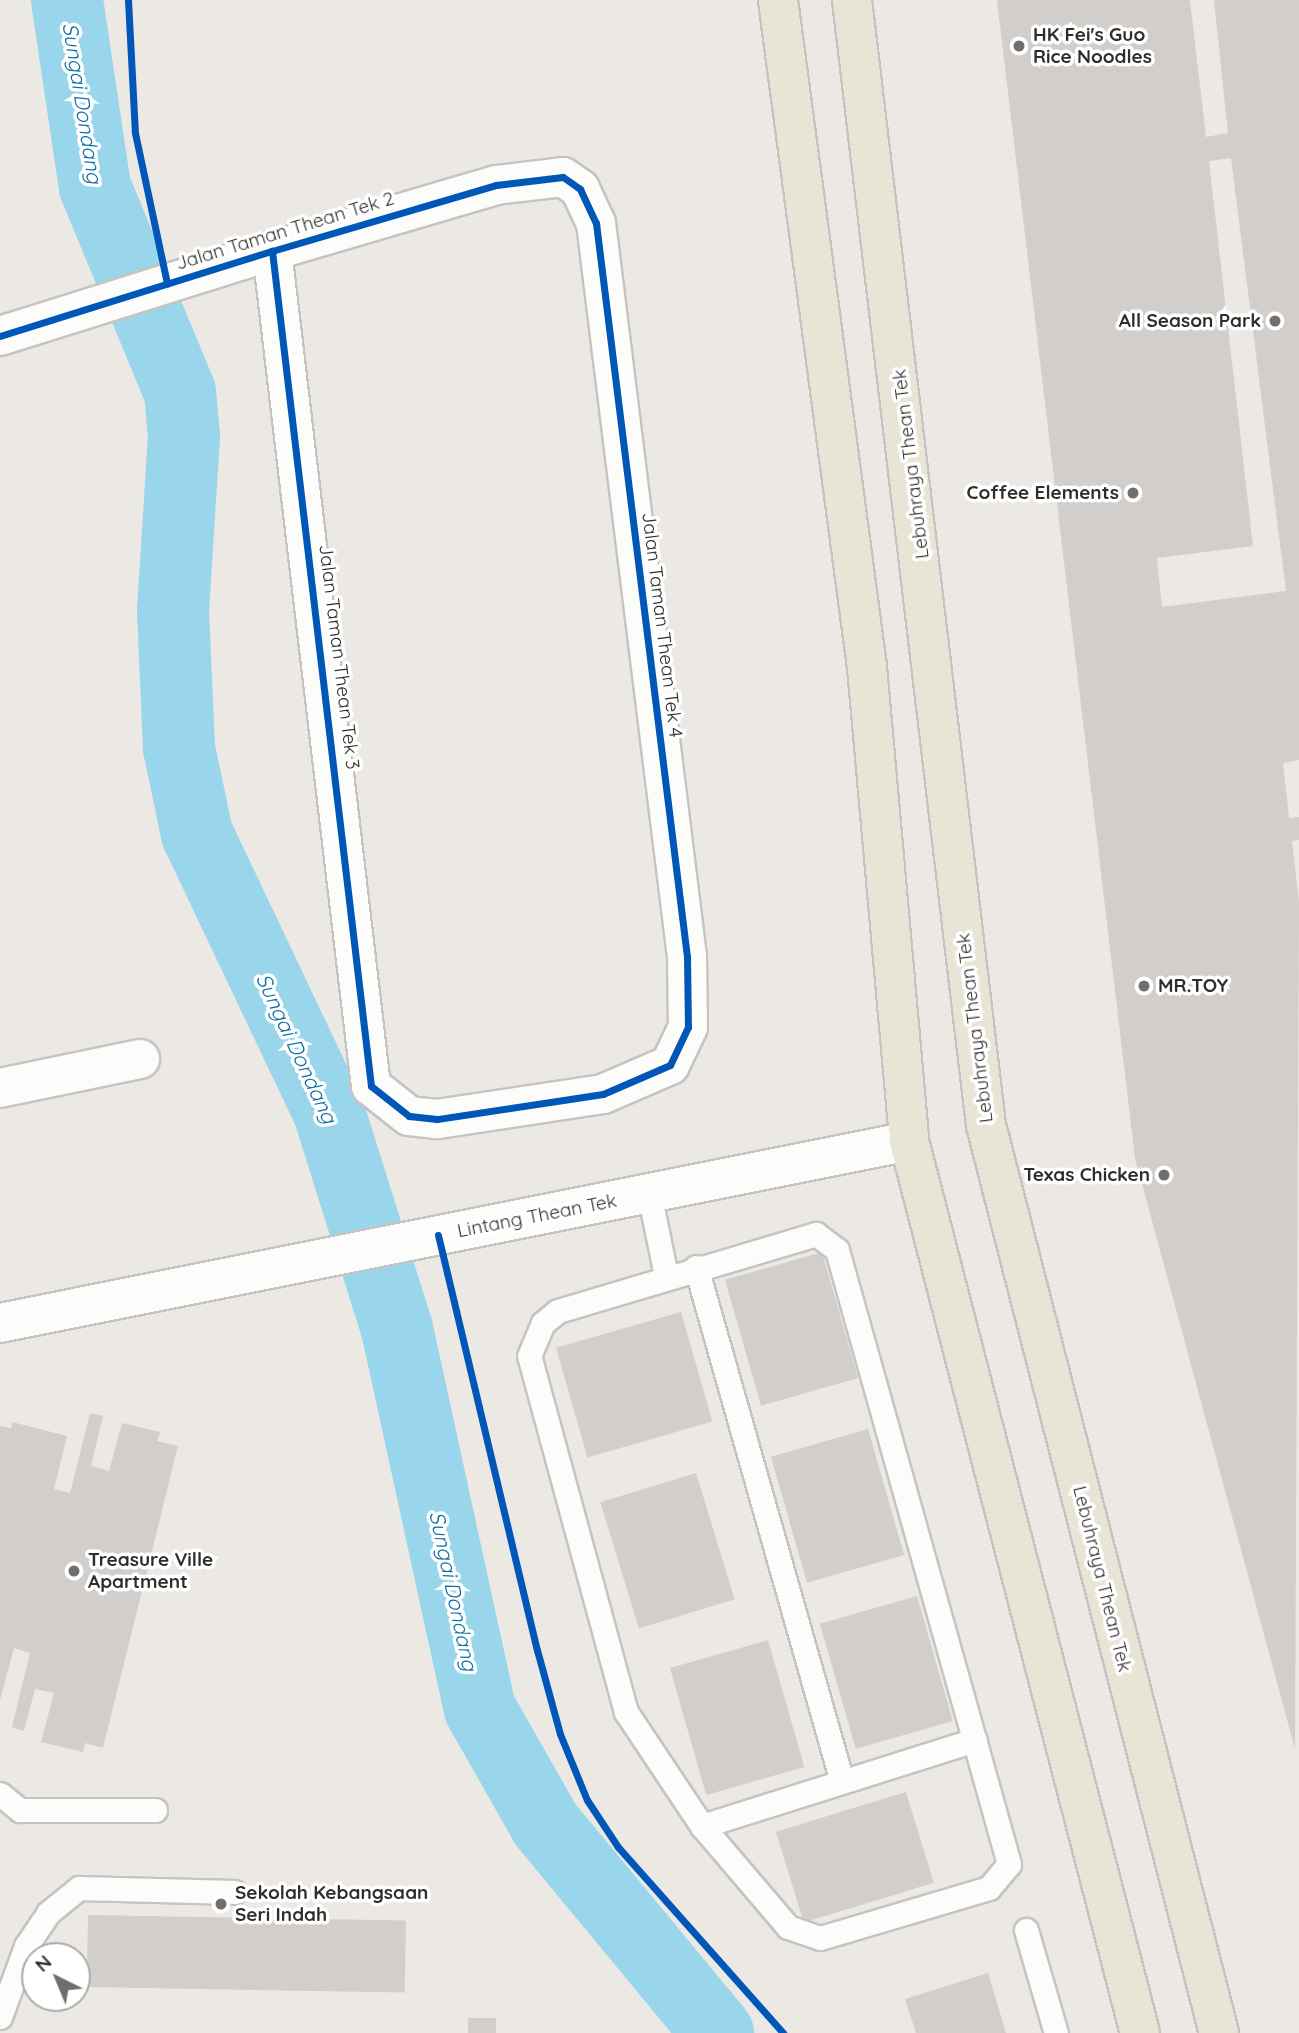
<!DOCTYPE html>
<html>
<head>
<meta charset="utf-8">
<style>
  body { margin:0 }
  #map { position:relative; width:1299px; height:2033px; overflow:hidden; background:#ece8e4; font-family:Quicksand,sans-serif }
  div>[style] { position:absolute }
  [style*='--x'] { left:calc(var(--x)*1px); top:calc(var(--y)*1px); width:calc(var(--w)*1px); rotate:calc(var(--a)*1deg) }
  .river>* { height:72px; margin:-36px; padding:0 36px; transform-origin:36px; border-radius:36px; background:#99d6ec }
  .building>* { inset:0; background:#d1cecb; transform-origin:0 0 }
  .roads { filter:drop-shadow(2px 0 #c5c4c5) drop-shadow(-2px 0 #c5c4c5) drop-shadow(0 2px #c5c4c5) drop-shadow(0 -2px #c5c4c5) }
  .service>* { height:23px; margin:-11.5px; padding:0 11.5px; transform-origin:11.5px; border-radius:11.5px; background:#fcfcfb }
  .minor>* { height:38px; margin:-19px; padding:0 19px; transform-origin:19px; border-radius:19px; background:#fcfcfb }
  .primary>* { height:38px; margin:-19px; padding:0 19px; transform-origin:19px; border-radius:19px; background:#e8e4d6 }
  .cycleway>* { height:7px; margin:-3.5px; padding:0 3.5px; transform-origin:3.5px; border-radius:3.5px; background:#0057b8 }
  .dots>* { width:19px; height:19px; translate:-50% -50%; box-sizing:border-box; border:4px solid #fff; border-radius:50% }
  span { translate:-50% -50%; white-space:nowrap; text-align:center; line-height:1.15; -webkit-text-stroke:7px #fff; paint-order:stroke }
  .poi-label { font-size:19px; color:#2e2e2e; font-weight:700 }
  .left { translate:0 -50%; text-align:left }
  .right { translate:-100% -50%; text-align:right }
  .street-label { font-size:19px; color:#2e2e2e }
  .water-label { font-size:21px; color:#0d6fa3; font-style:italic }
  .north { position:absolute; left:21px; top:1942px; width:70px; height:70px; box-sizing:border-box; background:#fff; border:2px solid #ababab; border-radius:50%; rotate:317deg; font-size:19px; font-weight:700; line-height:28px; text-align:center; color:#2e2e2e }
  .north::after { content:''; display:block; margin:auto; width:24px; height:32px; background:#706f6e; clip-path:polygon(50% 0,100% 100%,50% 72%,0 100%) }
</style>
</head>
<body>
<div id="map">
  <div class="river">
    <div style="--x:67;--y:0;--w:189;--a:81.5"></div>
    <div style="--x:95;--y:187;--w:222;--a:67.5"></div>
    <div style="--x:180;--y:392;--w:44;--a:84.8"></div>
    <div style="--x:184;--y:436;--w:175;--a:93.6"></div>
    <div style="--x:173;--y:611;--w:137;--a:87.5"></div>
    <div style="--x:179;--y:748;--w:88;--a:78.2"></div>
    <div style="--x:197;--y:834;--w:308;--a:64.6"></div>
    <div style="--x:329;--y:1112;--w:227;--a:72.6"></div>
    <div style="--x:397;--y:1329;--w:389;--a:77.7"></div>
    <div style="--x:480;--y:1709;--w:133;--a:60.4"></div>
    <div style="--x:546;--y:1825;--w:270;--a:50.4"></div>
  </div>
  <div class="building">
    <div style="clip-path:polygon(evenodd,997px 0,1190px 0,1206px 137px,1228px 133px,1214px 0,1299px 0,1299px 760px,1283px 763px,1289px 818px,1299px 817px,1299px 840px,1292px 841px,1299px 902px,1295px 1749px,1135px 1158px,997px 0,1231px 158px,1286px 591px,1162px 607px,1157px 558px,1253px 546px,1209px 161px,1231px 158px)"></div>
    <div style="left:822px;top:1252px;width:131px;height:101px;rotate:74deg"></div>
    <div style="left:681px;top:1312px;width:114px;height:130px;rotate:74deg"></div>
    <div style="clip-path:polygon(90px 1413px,103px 1416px,91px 1466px,109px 1471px,122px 1423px,160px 1432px,157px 1441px,178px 1446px,103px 1748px,85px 1743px,83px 1752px,41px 1742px,54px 1693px,35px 1689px,24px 1731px,12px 1727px,30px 1653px,14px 1648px,0 1700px,0 1426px,11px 1428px,12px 1422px,67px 1436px,54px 1489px,70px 1493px)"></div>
    <div style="left:868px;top:1429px;width:131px;height:101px;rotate:74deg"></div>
    <div style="left:696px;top:1473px;width:132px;height:100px;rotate:73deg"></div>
    <div style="left:917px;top:1596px;width:130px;height:101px;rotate:74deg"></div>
    <div style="left:768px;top:1640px;width:132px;height:102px;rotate:74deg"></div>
    <div style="left:906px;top:1792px;width:95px;height:136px;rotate:73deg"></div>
    <div style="left:88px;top:1915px;width:318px;height:72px;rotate:1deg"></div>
    <div style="clip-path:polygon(988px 1973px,1006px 2033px,916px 2033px,905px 1999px)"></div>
    <div style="left:468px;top:2018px;width:28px;height:15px"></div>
  </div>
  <div class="roads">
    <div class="service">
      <div style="--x:649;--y:1193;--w:85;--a:78.4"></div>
      <div style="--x:816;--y:1234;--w:26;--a:37"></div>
      <div style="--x:837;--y:1250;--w:638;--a:74.35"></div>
      <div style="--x:1009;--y:1864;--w:31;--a:130"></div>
      <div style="--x:989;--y:1888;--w:176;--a:163.5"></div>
      <div style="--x:820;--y:1938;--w:34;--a:-161"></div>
      <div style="--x:788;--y:1927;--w:133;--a:-130.4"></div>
      <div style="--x:702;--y:1826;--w:137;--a:-123.7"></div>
      <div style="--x:626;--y:1712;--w:369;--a:-105.2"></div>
      <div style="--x:529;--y:1356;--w:36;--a:-67"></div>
      <div style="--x:543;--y:1323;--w:19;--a:-39"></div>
      <div style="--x:558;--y:1311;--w:269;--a:-16.6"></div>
      <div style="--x:696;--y:1267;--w:535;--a:74.17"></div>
      <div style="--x:0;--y:1794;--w:26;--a:39"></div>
      <div style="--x:20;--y:1810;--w:135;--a:0"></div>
      <div style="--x:702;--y:1826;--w:286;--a:-17.5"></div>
      <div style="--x:1026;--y:1930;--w:107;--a:73.8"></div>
      <div style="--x:0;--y:2017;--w:76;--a:-69.9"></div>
      <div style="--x:26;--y:1946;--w:40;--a:-56"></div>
      <div style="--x:48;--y:1913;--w:40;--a:-39"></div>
      <div style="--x:79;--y:1888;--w:155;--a:1.5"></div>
    </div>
    <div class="minor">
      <div style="--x:0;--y:336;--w:285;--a:-17.4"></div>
      <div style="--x:272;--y:251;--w:234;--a:-16.4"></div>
      <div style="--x:496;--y:185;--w:67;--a:-6.8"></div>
      <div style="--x:563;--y:177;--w:21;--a:35"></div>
      <div style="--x:580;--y:189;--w:38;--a:65"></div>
      <div style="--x:596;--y:223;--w:740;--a:82.93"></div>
      <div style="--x:687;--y:957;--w:70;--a:89.2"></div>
      <div style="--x:688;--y:1027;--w:42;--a:115.3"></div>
      <div style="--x:670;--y:1065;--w:73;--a:156.6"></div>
      <div style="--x:603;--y:1094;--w:168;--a:171.4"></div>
      <div style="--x:437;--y:1119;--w:28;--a:-174"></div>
      <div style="--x:409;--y:1116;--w:48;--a:-141.7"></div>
      <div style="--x:371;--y:1086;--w:841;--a:-96.76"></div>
      <div style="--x:0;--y:1088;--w:143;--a:-11.7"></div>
      <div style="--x:0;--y:1323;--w:927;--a:-11.32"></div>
    </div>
    <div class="primary">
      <div style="--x:778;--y:0;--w:673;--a:82.4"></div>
      <div style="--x:867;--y:667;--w:476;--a:84.9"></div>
      <div style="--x:909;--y:1141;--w:921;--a:75.48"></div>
      <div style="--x:852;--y:0;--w:1133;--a:83.21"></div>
      <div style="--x:986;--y:1125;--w:937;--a:75.61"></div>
    </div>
  </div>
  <div class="cycleway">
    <div style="--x:128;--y:0;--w:133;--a:87"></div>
    <div style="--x:135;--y:133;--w:154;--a:78"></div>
    <div style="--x:0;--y:336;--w:285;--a:-17.4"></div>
    <div style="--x:272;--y:251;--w:234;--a:-16.4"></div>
    <div style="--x:496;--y:185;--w:67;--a:-6.8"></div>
    <div style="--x:563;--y:177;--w:21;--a:35"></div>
    <div style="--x:580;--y:189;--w:38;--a:65"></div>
    <div style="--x:596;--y:223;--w:740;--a:82.93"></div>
    <div style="--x:687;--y:957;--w:70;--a:89.2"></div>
    <div style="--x:688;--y:1027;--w:42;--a:115.3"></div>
    <div style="--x:670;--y:1065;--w:73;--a:156.6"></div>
    <div style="--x:603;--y:1094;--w:168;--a:171.4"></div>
    <div style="--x:437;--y:1119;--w:28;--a:-174"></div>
    <div style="--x:409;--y:1116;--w:48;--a:-141.7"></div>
    <div style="--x:371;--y:1086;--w:841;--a:-96.76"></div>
    <div style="--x:438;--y:1235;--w:427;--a:76.6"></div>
    <div style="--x:537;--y:1650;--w:87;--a:74.7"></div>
    <div style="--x:560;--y:1734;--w:71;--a:67.8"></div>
    <div style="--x:587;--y:1800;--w:56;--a:56.6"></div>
    <div style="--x:618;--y:1847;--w:249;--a:48.4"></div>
  </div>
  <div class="dots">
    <div style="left:1019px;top:46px;background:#706f6e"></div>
    <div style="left:1275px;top:321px;background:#706f6e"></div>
    <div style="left:1133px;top:493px;background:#706f6e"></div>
    <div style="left:1144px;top:986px;background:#706f6e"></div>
    <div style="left:1164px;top:1175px;background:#706f6e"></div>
    <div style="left:74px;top:1571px;background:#706f6e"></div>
    <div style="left:221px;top:1904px;background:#706f6e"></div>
  </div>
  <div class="poi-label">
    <span class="left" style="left:1033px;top:46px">HK Fei's Guo<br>Rice Noodles</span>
    <span class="right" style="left:1261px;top:321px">All Season Park</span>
    <span class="right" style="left:1119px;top:493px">Coffee Elements</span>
    <span class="left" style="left:1158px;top:986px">MR.TOY</span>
    <span class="right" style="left:1150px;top:1175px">Texas Chicken</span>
    <span class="left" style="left:88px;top:1571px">Treasure Ville<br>Apartment</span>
    <span class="left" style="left:235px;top:1904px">Sekolah Kebangsaan<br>Seri Indah</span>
  </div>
  <div class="street-label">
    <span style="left:285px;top:231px;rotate:-17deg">Jalan Taman Thean Tek 2</span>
    <span style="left:911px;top:464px;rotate:-97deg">Lebuhraya Thean Tek</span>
    <span style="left:662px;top:625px;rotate:83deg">Jalan Taman Thean Tek 4</span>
    <span style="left:339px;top:657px;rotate:83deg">Jalan Taman Thean Tek 3</span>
    <span style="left:975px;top:1028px;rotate:-97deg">Lebuhraya Thean Tek</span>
    <span style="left:537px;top:1216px;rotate:-11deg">Lintang Thean Tek</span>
    <span style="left:1102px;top:1579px;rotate:76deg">Lebuhraya Thean Tek</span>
  </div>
  <div class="water-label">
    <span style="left:83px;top:103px;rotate:81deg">Sungai Dondang</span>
    <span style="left:297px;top:1048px;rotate:65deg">Sungai Dondang</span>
    <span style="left:454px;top:1591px;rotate:78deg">Sungai Dondang</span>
  </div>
  <div class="north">N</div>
</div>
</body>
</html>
